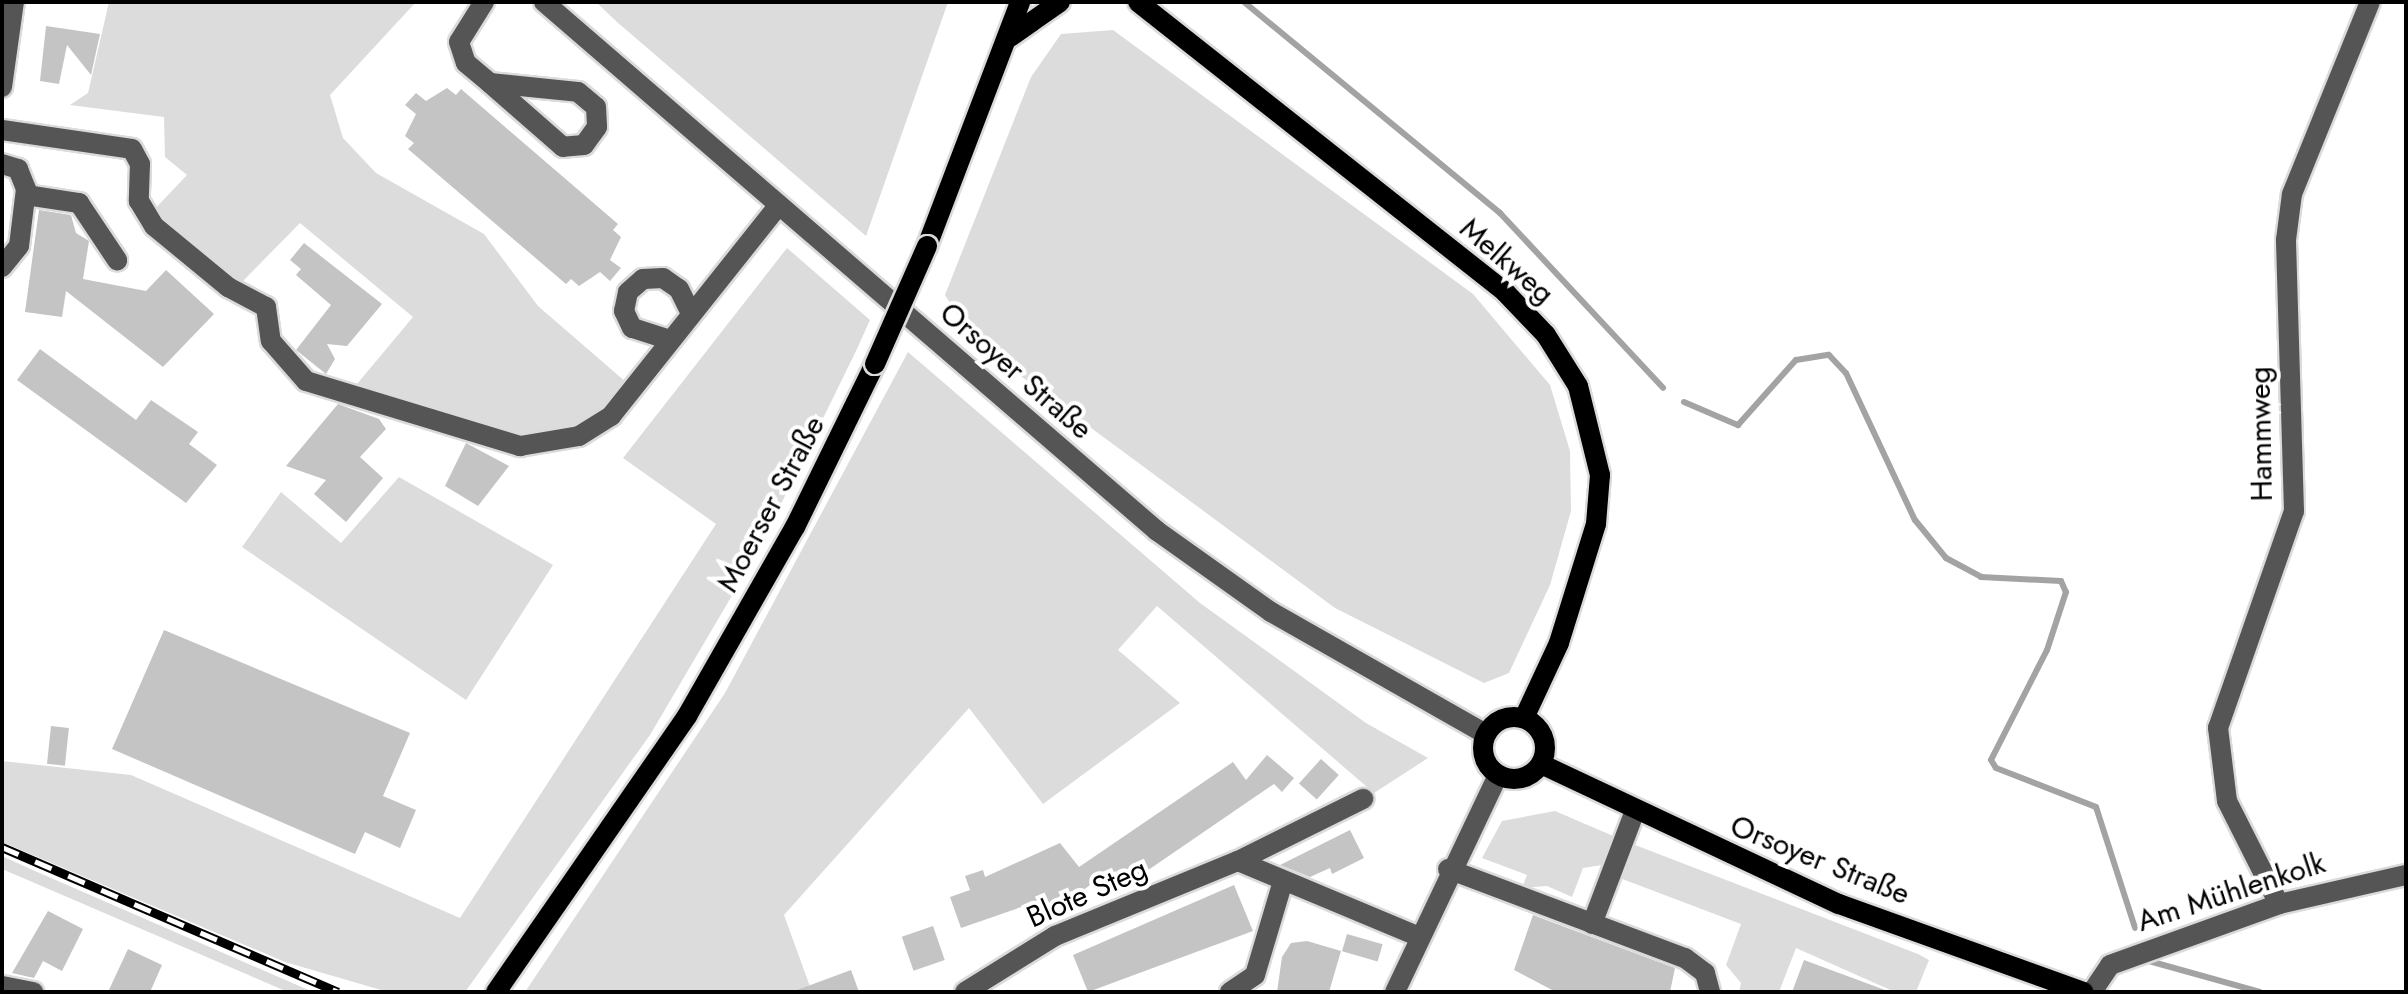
<!DOCTYPE html>
<html>
<head>
<meta charset="utf-8">
<style>
  body { margin:0 }
  #map { position:relative; width:2408px; height:994px; overflow:hidden; background:#fff; font-family:Jost,sans-serif }
  div>[style] { position:absolute }
  [style*='--x'] { left:calc(var(--x)*1px); top:calc(var(--y)*1px); width:calc(var(--w)*1px); rotate:calc(var(--a)*1deg) }
  .green>* { inset:0; background:#dcdcdc }
  .stream>* { height:6px; margin:-3px; padding:0 3px; transform-origin:3px; border-radius:3px; background:#a3a3a3 }
  .building>* { inset:0; background:#c4c4c4; transform-origin:0 0 }
  .roads { filter:drop-shadow(2px 0 #dbdbdb) drop-shadow(-2px 0 #dbdbdb) drop-shadow(0 2px #dbdbdb) drop-shadow(0 -2px #dbdbdb) }
  .minor>* { height:20px; margin:-10px; padding:0 10px; transform-origin:10px; border-radius:10px; background:#555 }
  .major>* { height:20px; margin:-10px; padding:0 10px; transform-origin:10px; border-radius:10px; background:#000 }
  .major>.ring { margin:-10px; padding:0; box-sizing:content-box; background:none; border:20px solid #000; border-radius:50% }
  .rail>* { height:9px; margin-top:-4.5px; transform-origin:0; background:repeating-linear-gradient(90deg,#fff 0 18px,#000 0 36px); box-sizing:border-box; border-block:2px solid #000 }
  .bridges { filter:drop-shadow(2px 0 #dbdbdb) drop-shadow(-2px 0 #dbdbdb) drop-shadow(0 2px #dbdbdb) drop-shadow(0 -2px #dbdbdb) }
  .major-bridge>* { height:20px; margin:-10px; padding:0 10px; transform-origin:10px; border-radius:10px; background:#000 }
  span { translate:-50% -50%; white-space:nowrap; text-align:center; line-height:1.15; -webkit-text-stroke:8px #fff; paint-order:stroke }
  .street-label { font-size:30px; color:#000 }
  .frame { position:absolute; inset:0; border:4px solid #000; pointer-events:none }
</style>
</head>
<body>
<div id="map">
  <div class="green">
    <div style="clip-path:polygon(109px 2px,416px 2px,330px 95px,343px 138px,376px 173px,484px 234px,538px 306px,627px 383px,621px 392px,579px 427px,520px 439px,357px 384px,413px 317px,300px 223px,239px 285px,151px 213px,187px 175px,165px 157px,164px 117px,70px 105px,88px 93px)"></div>
    <div style="clip-path:polygon(596px 2px,948px 2px,866px 236px,617px 22px)"></div>
    <div style="clip-path:polygon(1113px 30px,1473px 294px,1550px 385px,1570px 451px,1571px 511px,1550px 585px,1509px 673px,1484px 683px,1335px 608px,1018px 374px,963px 324px,945px 295px,1031px 77px,1061px 34px)"></div>
    <div style="clip-path:polygon(787px 248px,870px 320px,856px 351px,757px 553px,650px 735px,465px 992px,388px 992px,285px 962px,2px 842px,2px 761px,131px 775px,460px 918px,716px 524px,623px 458px)"></div>
    <div style="clip-path:polygon(908px 352px,1200px 603px,1366px 723px,1428px 758px,1374px 793px,1157px 606px,1118px 650px,1180px 703px,1043px 804px,969px 708px,784px 915px,812px 992px,525px 992px,725px 693px)"></div>
    <div style="clip-path:polygon(399px 477px,553px 565px,466px 700px,242px 547px,281px 492px,341px 543px)"></div>
    <div style="clip-path:polygon(1555px 811px,1618px 838px,1608px 864px,1583px 868px,1572px 897px,1547px 886px,1522px 888px,1527px 875px,1482px 858px,1502px 821px)"></div>
    <div style="clip-path:polygon(1630px 843px,1918px 954px,1929px 960px,1916px 992px,1895px 992px,1796px 948px,1779px 992px,1739px 992px,1741px 983px,1726px 965px,1741px 924px,1617px 877px)"></div>
    <div style="clip-path:polygon(2px 856px,35px 871px,313px 992px,288px 992px,2px 869px)"></div>
  </div>
  <div class="stream">
    <div style="--x:1244;--y:2;--w:332;--a:39.5"></div>
    <div style="--x:1500;--y:213;--w:239;--a:47"></div>
    <div style="--x:1684;--y:402;--w:59;--a:23.1"></div>
    <div style="--x:1738;--y:425;--w:87;--a:-48.3"></div>
    <div style="--x:1796;--y:360;--w:33;--a:-9"></div>
    <div style="--x:1829;--y:355;--w:25;--a:47"></div>
    <div style="--x:1846;--y:373;--w:162;--a:64.9"></div>
    <div style="--x:1915;--y:520;--w:49;--a:50.8"></div>
    <div style="--x:1946;--y:558;--w:40;--a:28"></div>
    <div style="--x:1981;--y:577;--w:80;--a:2.9"></div>
    <div style="--x:2061;--y:581;--w:12;--a:66"></div>
    <div style="--x:2066;--y:592;--w:61;--a:108.1"></div>
    <div style="--x:2047;--y:650;--w:123;--a:117"></div>
    <div style="--x:1991;--y:760;--w:9;--a:58"></div>
    <div style="--x:1996;--y:768;--w:107;--a:21.3"></div>
    <div style="--x:2096;--y:807;--w:127;--a:72.1"></div>
    <div style="--x:2149;--y:961;--w:115;--a:15.6"></div>
  </div>
  <div class="building">
    <div style="clip-path:polygon(46px 26px,100px 34px,91px 75px,67px 45px,59px 84px,40px 81px)"></div>
    <div style="clip-path:polygon(447px 88px,456px 95px,461px 89px,618px 224px,613px 230px,621px 237px,610px 260px,621px 268px,610px 281px,600px 272px,579px 286px,571px 279px,566px 284px,408px 149px,414px 143px,405px 136px,416px 114px,405px 105px,416px 93px,426px 101px)"></div>
    <div style="clip-path:polygon(39px 210px,71px 215px,76px 233px,89px 241px,83px 279px,146px 291px,166px 270px,214px 314px,163px 367px,66px 291px,62px 317px,25px 312px)"></div>
    <div style="clip-path:polygon(304px 243px,382px 304px,347px 346px,327px 344px,335px 359px,326px 374px,296px 350px,331px 305px,296px 275px,301px 269px,290px 260px)"></div>
    <div style="clip-path:polygon(40px 349px,136px 420px,151px 400px,198px 432px,189px 444px,217px 465px,186px 503px,17px 380px)"></div>
    <div style="clip-path:polygon(338px 404px,379px 419px,386px 429px,360px 457px,383px 478px,346px 522px,314px 494px,326px 480px,286px 466px)"></div>
    <div style="clip-path:polygon(466px 443px,509px 466px,478px 506px,445px 486px)"></div>
    <div style="clip-path:polygon(164px 630px,410px 733px,383px 796px,416px 810px,400px 848px,365px 832px,355px 854px,112px 749px)"></div>
    <div style="left:51px;top:726px;width:18px;height:38px;rotate:6deg"></div>
    <div style="clip-path:polygon(1267px 755px,1294px 778px,1282px 792px,1274px 784px,1119px 890px,1106px 872px,1065px 905px,1032px 917px,1027px 905px,961px 928px,950px 897px,970px 890px,965px 876px,983px 870px,985px 877px,1060px 843px,1079px 867px,1233px 762px,1246px 780px)"></div>
    <div style="left:1321px;top:759px;width:24px;height:33px;rotate:42deg"></div>
    <div style="clip-path:polygon(1350px 830px,1364px 858px,1332px 874px,1330px 868px,1310px 877px,1280px 865px)"></div>
    <div style="clip-path:polygon(1234px 885px,1253px 931px,1088px 992px,1073px 955px)"></div>
    <div style="clip-path:polygon(48px 911px,83px 929px,62px 971px,43px 961px,34px 978px,12px 973px)"></div>
    <div style="clip-path:polygon(1533px 915px,1675px 968px,1670px 992px,1556px 992px,1514px 970px)"></div>
    <div style="left:933px;top:926px;width:36px;height:33px;rotate:71deg"></div>
    <div style="left:1347px;top:934px;width:37px;height:18px;rotate:16deg"></div>
    <div style="clip-path:polygon(1307px 941px,1341px 951px,1329px 992px,1277px 992px,1282px 957px,1291px 943px)"></div>
    <div style="clip-path:polygon(128px 949px,162px 965px,150px 992px,108px 992px)"></div>
    <div style="clip-path:polygon(1804px 960px,1885px 990px,1885px 992px,1792px 992px)"></div>
    <div style="clip-path:polygon(851px 970px,859px 992px,797px 992px,797px 990px)"></div>
  </div>
  <div class="roads">
    <div class="minor">
      <div style="--x:484;--y:2;--w:47;--a:122"></div>
      <div style="--x:459;--y:42;--w:22;--a:72"></div>
      <div style="--x:466;--y:63;--w:31;--a:40"></div>
      <div style="--x:544;--y:2;--w:810;--a:40.79"></div>
      <div style="--x:1157;--y:531;--w:140;--a:35.4"></div>
      <div style="--x:1271;--y:612;--w:247;--a:29.6"></div>
      <div style="--x:490;--y:83;--w:88;--a:5.8"></div>
      <div style="--x:578;--y:92;--w:23;--a:40"></div>
      <div style="--x:596;--y:107;--w:20;--a:87"></div>
      <div style="--x:597;--y:127;--w:22;--a:126"></div>
      <div style="--x:584;--y:145;--w:21;--a:175"></div>
      <div style="--x:563;--y:147;--w:97;--a:-138.8"></div>
      <div style="--x:2;--y:87;--w:86;--a:-82"></div>
      <div style="--x:2;--y:130;--w:131;--a:8.3"></div>
      <div style="--x:132;--y:149;--w:17;--a:62"></div>
      <div style="--x:140;--y:164;--w:37;--a:92"></div>
      <div style="--x:139;--y:201;--w:29;--a:59"></div>
      <div style="--x:154;--y:226;--w:96;--a:39.5"></div>
      <div style="--x:228;--y:287;--w:43;--a:27.8"></div>
      <div style="--x:266;--y:307;--w:34;--a:82"></div>
      <div style="--x:271;--y:341;--w:53;--a:48.8"></div>
      <div style="--x:306;--y:381;--w:224;--a:16.9"></div>
      <div style="--x:520;--y:446;--w:60;--a:-9.6"></div>
      <div style="--x:579;--y:436;--w:38;--a:-32"></div>
      <div style="--x:611;--y:416;--w:268;--a:-51.5"></div>
      <div style="--x:2;--y:164;--w:17;--a:17"></div>
      <div style="--x:18;--y:169;--w:22;--a:68"></div>
      <div style="--x:26;--y:189;--w:57;--a:97"></div>
      <div style="--x:19;--y:246;--w:27;--a:129"></div>
      <div style="--x:26;--y:195;--w:54;--a:8.6"></div>
      <div style="--x:79;--y:203;--w:69;--a:56.3"></div>
      <div style="--x:670;--y:340;--w:40;--a:-162"></div>
      <div style="--x:632;--y:328;--w:19;--a:-115"></div>
      <div style="--x:624;--y:311;--w:19;--a:-78"></div>
      <div style="--x:628;--y:292;--w:20;--a:-41"></div>
      <div style="--x:643;--y:279;--w:20;--a:-3"></div>
      <div style="--x:663;--y:278;--w:19;--a:35"></div>
      <div style="--x:679;--y:289;--w:28;--a:64"></div>
      <div style="--x:1238;--y:861;--w:140;--a:-26.4"></div>
      <div style="--x:1448;--y:869;--w:253;--a:20.6"></div>
      <div style="--x:1685;--y:958;--w:25;--a:37"></div>
      <div style="--x:1705;--y:973;--w:20;--a:75"></div>
      <div style="--x:2279;--y:904;--w:115;--a:-116.8"></div>
      <div style="--x:2227;--y:801;--w:74;--a:-97"></div>
      <div style="--x:2218;--y:728;--w:230;--a:-70.7"></div>
      <div style="--x:2294;--y:511;--w:271;--a:-91.7"></div>
      <div style="--x:2286;--y:240;--w:46;--a:-82.6"></div>
      <div style="--x:2292;--y:194;--w:207;--a:-67.9"></div>
      <div style="--x:1592;--y:924;--w:121;--a:-69.2"></div>
      <div style="--x:2;--y:986;--w:32;--a:11"></div>
      <div style="--x:965;--y:992;--w:106;--a:-31.9"></div>
      <div style="--x:1055;--y:936;--w:198;--a:-22.3"></div>
      <div style="--x:1238;--y:861;--w:194;--a:22.7"></div>
      <div style="--x:1230;--y:992;--w:30;--a:-34"></div>
      <div style="--x:1255;--y:975;--w:98;--a:-73.4"></div>
      <div style="--x:1395;--y:992;--w:240;--a:-64.6"></div>
      <div style="--x:2092;--y:992;--w:32;--a:-56"></div>
      <div style="--x:2110;--y:965;--w:180;--a:-19.8"></div>
      <div style="--x:2279;--y:904;--w:130;--a:-12.9"></div>
    </div>
    <div class="major">
      <div style="--x:1138;--y:2;--w:468;--a:38.3"></div>
      <div style="--x:1505;--y:292;--w:59;--a:46.4"></div>
      <div style="--x:1546;--y:335;--w:60;--a:57.9"></div>
      <div style="--x:1578;--y:386;--w:92;--a:76.1"></div>
      <div style="--x:1600;--y:475;--w:49;--a:94.7"></div>
      <div style="--x:1596;--y:524;--w:125;--a:107.3"></div>
      <div style="--x:1559;--y:643;--w:83;--a:115"></div>
      <div style="--x:1010;--y:37;--w:61;--a:-35"></div>
      <div style="--x:927;--y:246;--w:261;--a:-69.1"></div>
      <div class="ring" style="left:1483px;top:717px;width:42px;height:42px"></div>
      <div style="--x:1541;--y:764;--w:329;--a:25.2"></div>
      <div style="--x:1839;--y:904;--w:260;--a:19.8"></div>
      <div style="--x:496;--y:992;--w:336;--a:-55.3"></div>
      <div style="--x:687;--y:716;--w:218;--a:-60.3"></div>
      <div style="--x:795;--y:527;--w:182;--a:-63.9"></div>
    </div>
  </div>
  <div class="rail">
    <div style="--x:2;--y:847;--w:366;--a:23.3"></div>
  </div>
  <div class="bridges">
    <div class="major-bridge">
      <div style="--x:875;--y:364;--w:129;--a:-66.2"></div>
    </div>
  </div>
  <div class="street-label">
    <span style="left:1507px;top:261px;rotate:41deg">Melkweg</span>
    <span style="left:1016px;top:371px;rotate:41deg">Orsoyer Straße</span>
    <span style="left:2261px;top:434px;rotate:-91deg">Hammweg</span>
    <span style="left:771px;top:504px;rotate:-62deg">Moerser Straße</span>
    <span style="left:1820px;top:860px;rotate:22deg">Orsoyer Straße</span>
    <span style="left:2231px;top:892px;rotate:-18deg">Am Mühlenkolk</span>
    <span style="left:1087px;top:893px;rotate:-24deg">Blote Steg</span>
  </div>
  <div class="frame"></div>
</div>
</body>
</html>
